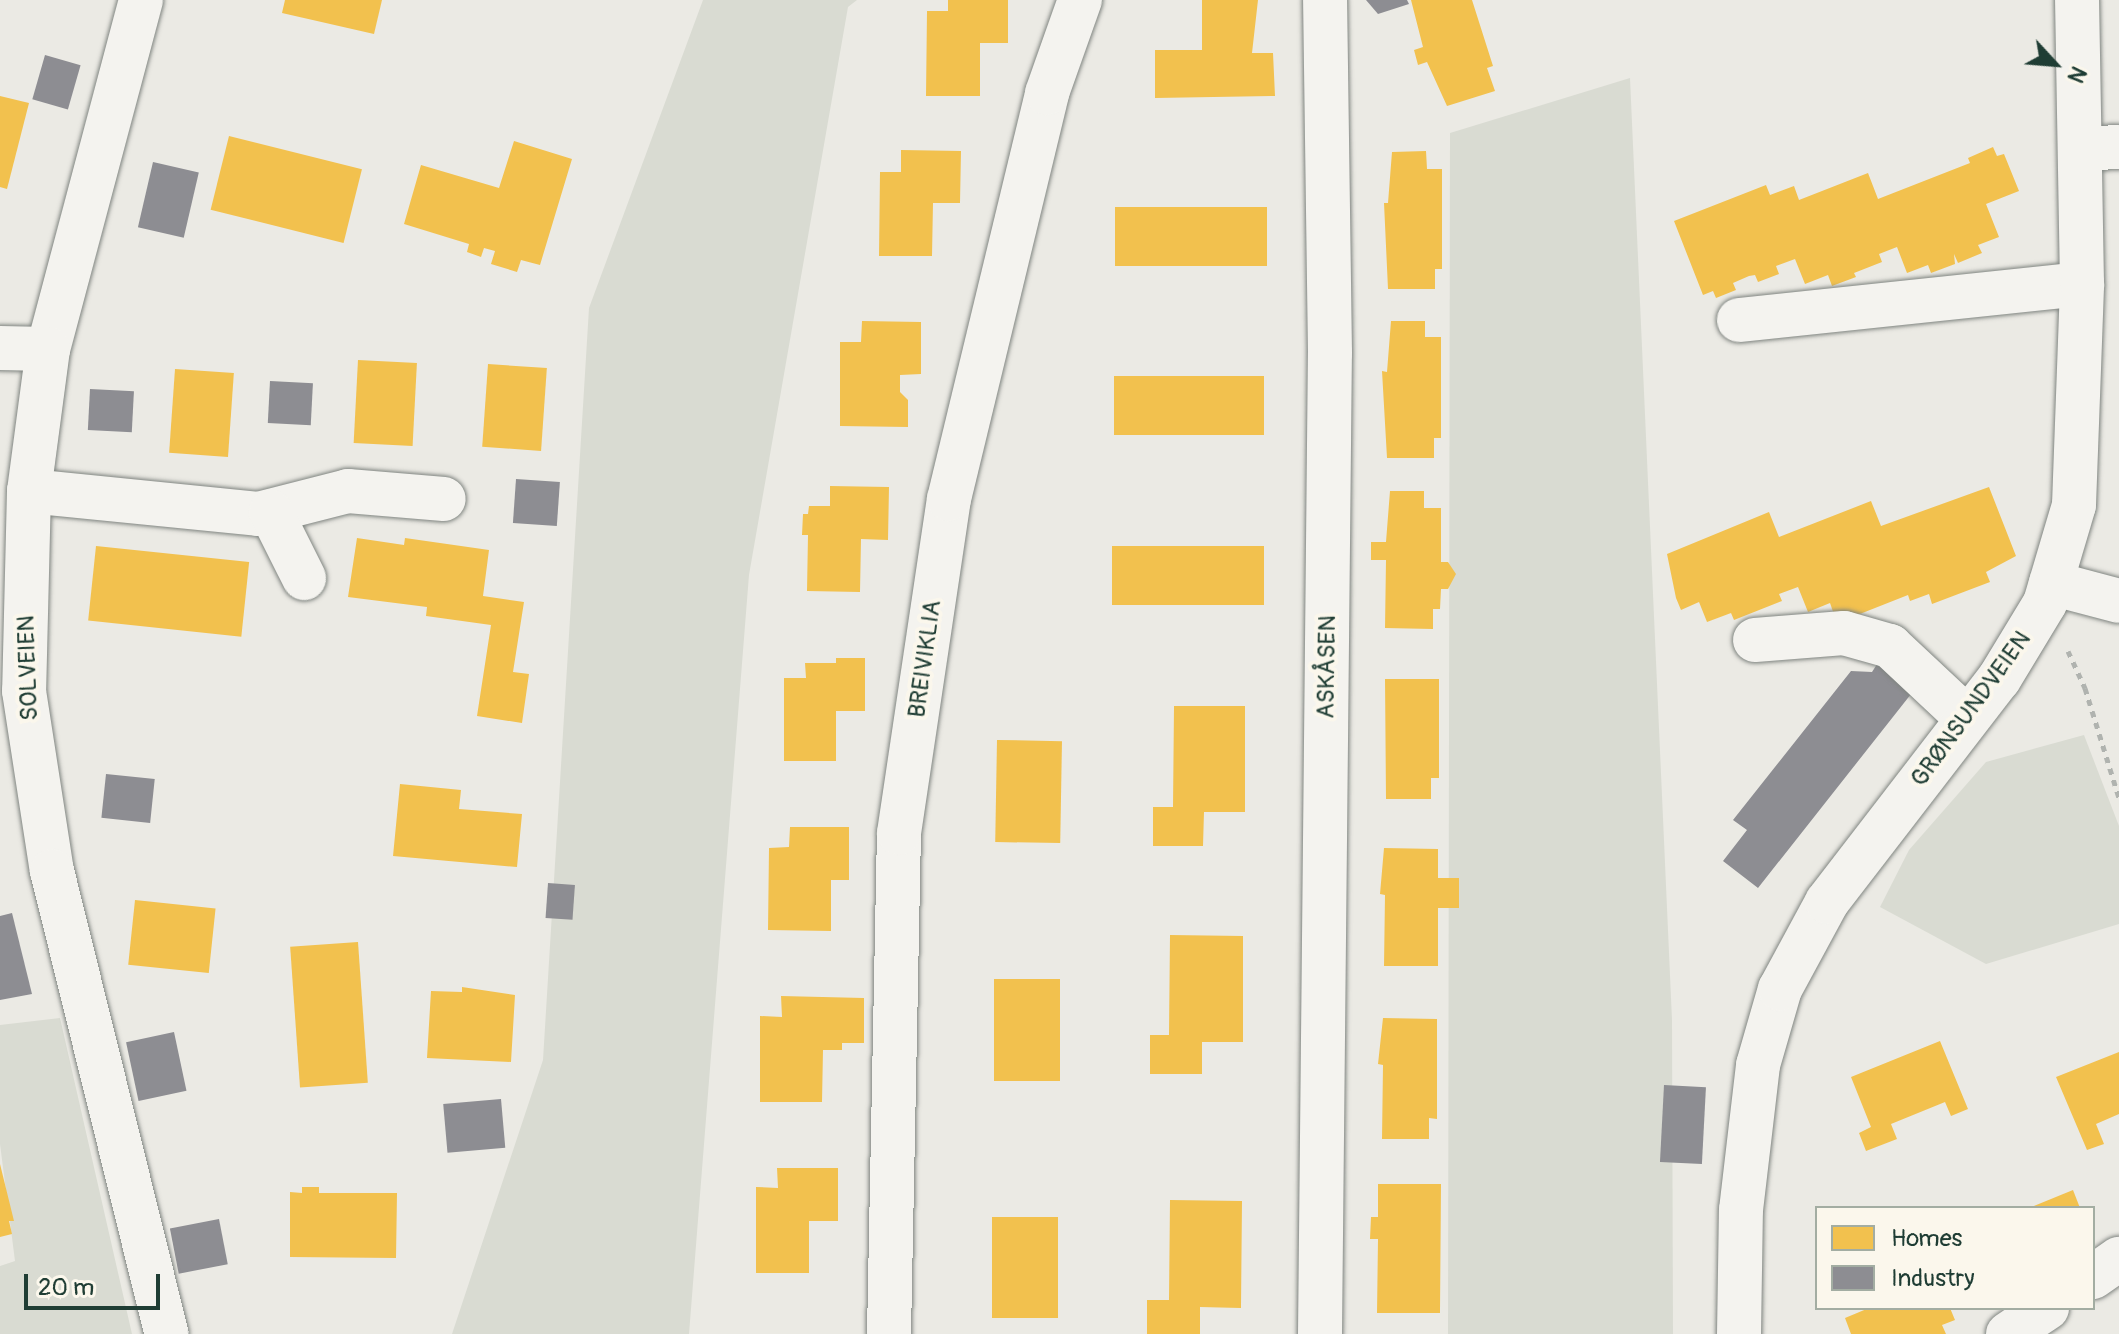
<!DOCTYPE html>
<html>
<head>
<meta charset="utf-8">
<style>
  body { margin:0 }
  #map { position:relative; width:2119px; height:1334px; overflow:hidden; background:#ebeae4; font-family:Pangolin,sans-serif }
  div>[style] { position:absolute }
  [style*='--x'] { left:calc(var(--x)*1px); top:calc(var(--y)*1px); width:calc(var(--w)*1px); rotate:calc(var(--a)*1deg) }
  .green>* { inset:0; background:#d9dbd2 }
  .homes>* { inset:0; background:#f2c14e; transform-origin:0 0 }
  .industry>* { inset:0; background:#8d8d92; transform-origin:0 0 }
  .path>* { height:5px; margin-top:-2.5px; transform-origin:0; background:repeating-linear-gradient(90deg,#b0b3af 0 6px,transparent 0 12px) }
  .roads { filter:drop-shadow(0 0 2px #808581) drop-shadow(0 0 2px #808581) }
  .minor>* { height:44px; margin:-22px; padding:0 22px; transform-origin:22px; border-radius:22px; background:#f4f3ef }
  span { translate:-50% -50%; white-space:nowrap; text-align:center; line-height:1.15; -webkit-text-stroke:8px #fbf7ec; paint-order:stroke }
  .street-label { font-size:24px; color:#1f3d34 }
  .legend { position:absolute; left:1815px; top:1206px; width:280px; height:104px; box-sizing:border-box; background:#fbf7ec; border:2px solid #a3ada2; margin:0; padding:10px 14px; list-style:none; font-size:24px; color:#1f3d34 }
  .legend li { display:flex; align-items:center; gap:16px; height:40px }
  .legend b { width:40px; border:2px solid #a3ada2 }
  .north { position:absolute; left:2015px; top:24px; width:80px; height:80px; -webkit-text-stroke:6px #fbf7ec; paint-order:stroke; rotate:116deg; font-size:22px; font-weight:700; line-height:32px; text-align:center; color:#1f3d34 }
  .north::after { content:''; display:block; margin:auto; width:28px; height:36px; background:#1f3d34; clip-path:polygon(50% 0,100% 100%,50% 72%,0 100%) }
  .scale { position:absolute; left:24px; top:1274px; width:136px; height:36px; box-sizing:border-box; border:4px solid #1f3d34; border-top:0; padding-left:10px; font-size:24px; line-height:28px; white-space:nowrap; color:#1f3d34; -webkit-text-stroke:6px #fbf7ec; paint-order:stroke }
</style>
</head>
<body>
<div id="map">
  <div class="green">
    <div style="clip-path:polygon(703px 0,857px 0,848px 7px,749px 575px,689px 1334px,452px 1334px,543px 1060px,589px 308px)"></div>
    <div style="clip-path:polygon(1630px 78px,1672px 1020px,1673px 1334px,1448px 1334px,1450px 133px)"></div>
    <div style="clip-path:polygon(2084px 735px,2119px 826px,2119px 924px,1986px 964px,1880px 907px,1909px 850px,1986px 762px)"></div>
    <div style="clip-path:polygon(60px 1018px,132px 1334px,0 1334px,0 1266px,15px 1261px,0 1144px,0 1025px)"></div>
  </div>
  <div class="homes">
    <div style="clip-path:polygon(285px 0,382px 0,374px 34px,282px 13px)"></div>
    <div style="clip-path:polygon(948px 0,1008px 0,1008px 43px,980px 43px,980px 96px,926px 96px,927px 11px,948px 11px)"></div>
    <div style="clip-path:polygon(1202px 0,1258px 0,1252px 53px,1273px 53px,1275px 96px,1155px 98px,1155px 50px,1202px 50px)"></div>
    <div style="clip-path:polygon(1411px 0,1472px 0,1493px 66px,1487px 68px,1495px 91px,1447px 106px,1427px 62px,1418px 65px,1414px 50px,1423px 47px)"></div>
    <div style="clip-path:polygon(0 96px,29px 103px,7px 189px,0 187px)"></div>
    <div style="left:229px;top:136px;width:137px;height:76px;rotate:14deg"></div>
    <div style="clip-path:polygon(514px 141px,572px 159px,540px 265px,521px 260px,517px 272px,491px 264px,495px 251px,484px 248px,481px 257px,467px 252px,469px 244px,404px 224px,421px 165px,499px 188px)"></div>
    <div style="clip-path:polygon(1993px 147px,1997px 156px,2004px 154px,2019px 191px,1986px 204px,1999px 237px,1978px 245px,1982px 253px,1958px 263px,1954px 254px,1955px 264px,1931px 273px,1928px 265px,1907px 273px,1897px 247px,1879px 254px,1882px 262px,1854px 273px,1856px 277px,1832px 286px,1828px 275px,1805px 284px,1795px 259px,1776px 266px,1779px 274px,1758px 282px,1755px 275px,1749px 276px,1733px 283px,1736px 290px,1716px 298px,1713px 291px,1703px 295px,1674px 221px,1766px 185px,1770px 195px,1794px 186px,1799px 200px,1868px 173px,1878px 199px,1970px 163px,1968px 158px)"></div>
    <div style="clip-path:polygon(901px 150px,961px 151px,960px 203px,933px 203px,932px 256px,879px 256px,880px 172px,901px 172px)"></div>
    <div style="clip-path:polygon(1426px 151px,1427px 169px,1442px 169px,1442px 269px,1435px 269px,1435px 289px,1388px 289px,1384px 203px,1388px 203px,1392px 152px)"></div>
    <div style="left:1115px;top:207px;width:152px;height:59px"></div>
    <div style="clip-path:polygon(862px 321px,921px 322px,921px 374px,900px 375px,900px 392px,908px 400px,908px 427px,840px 426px,840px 342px,861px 342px)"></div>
    <div style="clip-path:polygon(1391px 321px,1425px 321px,1425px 337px,1441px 337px,1441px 438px,1434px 438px,1434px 458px,1387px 458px,1382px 371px,1387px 372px)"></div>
    <div style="left:358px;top:360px;width:59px;height:83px;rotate:3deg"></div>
    <div style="left:488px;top:364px;width:59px;height:83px;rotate:4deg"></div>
    <div style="left:175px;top:369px;width:59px;height:84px;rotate:4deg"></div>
    <div style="left:1114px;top:376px;width:150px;height:59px"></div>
    <div style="clip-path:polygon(830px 486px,889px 487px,888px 540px,861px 539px,860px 592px,807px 591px,808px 535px,802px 535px,803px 514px,808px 514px,809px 506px,830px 506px)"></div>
    <div style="clip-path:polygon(1989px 487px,2016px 556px,1986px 572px,1990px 582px,1932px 604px,1929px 594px,1910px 601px,1908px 595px,1837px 623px,1830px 603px,1808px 612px,1798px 587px,1779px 594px,1782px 601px,1734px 620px,1731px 613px,1707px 622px,1699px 602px,1681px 610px,1676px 598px,1667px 554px,1769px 512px,1779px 537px,1871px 501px,1881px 526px)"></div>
    <div style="clip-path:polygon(1390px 491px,1424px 491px,1424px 508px,1441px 508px,1441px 562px,1448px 562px,1456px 574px,1448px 589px,1441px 589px,1440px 609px,1433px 609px,1433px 629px,1385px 628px,1386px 560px,1371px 560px,1371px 542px,1386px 542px)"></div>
    <div style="clip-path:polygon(357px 538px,404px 545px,405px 538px,489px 550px,483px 596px,524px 602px,513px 672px,529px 674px,522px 723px,477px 716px,491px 625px,426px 616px,427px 607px,348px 597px)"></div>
    <div style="left:96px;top:546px;width:154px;height:75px;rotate:6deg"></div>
    <div style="left:1112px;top:546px;width:152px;height:59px"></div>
    <div style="clip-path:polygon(836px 658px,865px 658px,865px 711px,836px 711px,836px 761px,784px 761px,784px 678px,806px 678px,805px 663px,836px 663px)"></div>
    <div style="clip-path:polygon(1385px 679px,1439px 679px,1439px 778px,1431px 778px,1431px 799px,1386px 799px)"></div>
    <div style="clip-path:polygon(1174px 706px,1245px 706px,1245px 812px,1204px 812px,1203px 846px,1153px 846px,1153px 807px,1173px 807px)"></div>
    <div style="left:997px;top:740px;width:65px;height:102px;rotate:1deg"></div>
    <div style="clip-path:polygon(400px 784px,461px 790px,459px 809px,522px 814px,517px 867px,393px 856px)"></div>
    <div style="clip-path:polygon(790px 827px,849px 827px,849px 880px,831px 880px,831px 931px,768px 930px,769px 848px,789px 847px)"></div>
    <div style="clip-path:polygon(1384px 848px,1438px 849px,1438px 878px,1459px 878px,1459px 908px,1438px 908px,1438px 966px,1384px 966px,1385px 895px,1380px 894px)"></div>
    <div style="left:135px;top:900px;width:81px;height:65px;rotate:6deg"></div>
    <div style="clip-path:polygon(1170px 935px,1243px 936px,1243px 1042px,1202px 1042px,1202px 1074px,1150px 1074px,1150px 1035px,1169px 1035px)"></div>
    <div style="left:358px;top:942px;width:141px;height:68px;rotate:86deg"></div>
    <div style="left:994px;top:979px;width:66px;height:102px"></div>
    <div style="clip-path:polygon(462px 987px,515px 995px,511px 1062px,427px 1058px,431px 991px,462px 992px)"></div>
    <div style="clip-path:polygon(781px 996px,864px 998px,864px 1043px,842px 1043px,842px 1050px,823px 1050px,822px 1102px,760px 1102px,760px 1016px,782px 1017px)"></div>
    <div style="clip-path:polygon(1383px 1018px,1437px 1019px,1437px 1119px,1429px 1118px,1429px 1139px,1382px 1139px,1383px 1065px,1378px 1064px)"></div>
    <div style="clip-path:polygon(1940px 1041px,1968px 1109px,1951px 1116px,1945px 1102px,1891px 1124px,1897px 1139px,1866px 1151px,1859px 1133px,1871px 1127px,1851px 1077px)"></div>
    <div style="clip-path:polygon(2119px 1052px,2119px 1114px,2096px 1124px,2104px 1144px,2087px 1150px,2056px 1077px)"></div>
    <div style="clip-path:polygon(0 1164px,14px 1221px,9px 1221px,12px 1234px,0 1237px)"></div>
    <div style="clip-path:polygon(777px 1168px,838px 1168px,838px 1221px,809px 1221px,809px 1273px,756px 1273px,756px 1187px,778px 1188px)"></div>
    <div style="clip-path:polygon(1378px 1184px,1441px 1184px,1440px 1313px,1377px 1313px,1378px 1239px,1370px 1239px,1371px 1217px,1378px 1217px)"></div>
    <div style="clip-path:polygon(302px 1187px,319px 1187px,319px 1193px,397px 1193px,396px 1258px,290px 1257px,290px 1192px,302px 1193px)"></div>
    <div style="clip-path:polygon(2073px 1190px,2080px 1208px,2029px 1208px)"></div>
    <div style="clip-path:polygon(1170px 1200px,1242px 1201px,1241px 1308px,1200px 1307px,1200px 1334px,1147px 1334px,1147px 1300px,1169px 1300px)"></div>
    <div style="left:992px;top:1217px;width:66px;height:101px"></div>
    <div style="clip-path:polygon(1869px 1308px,1950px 1308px,1955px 1320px,1942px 1325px,1946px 1334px,1851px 1334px,1845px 1318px)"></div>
  </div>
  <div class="industry">
    <div style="clip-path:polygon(1366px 0,1407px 0,1409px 4px,1378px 14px)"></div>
    <div style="left:45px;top:55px;width:37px;height:46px;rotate:16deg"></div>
    <div style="left:153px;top:162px;width:47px;height:67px;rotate:13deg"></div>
    <div style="left:270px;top:381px;width:43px;height:42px;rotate:3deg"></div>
    <div style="left:90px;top:389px;width:44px;height:41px;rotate:3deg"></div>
    <div style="left:516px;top:479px;width:44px;height:44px;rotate:4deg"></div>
    <div style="clip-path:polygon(1879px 661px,1915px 689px,1758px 888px,1723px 861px,1747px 830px,1733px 820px,1851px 671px,1872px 672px)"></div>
    <div style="left:106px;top:774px;width:49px;height:44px;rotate:6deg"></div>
    <div style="left:548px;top:883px;width:27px;height:35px;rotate:4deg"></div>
    <div style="clip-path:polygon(12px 913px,32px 994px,0 1000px,0 916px)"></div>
    <div style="left:174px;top:1032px;width:60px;height:49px;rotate:78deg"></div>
    <div style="left:1664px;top:1085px;width:42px;height:77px;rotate:3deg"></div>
    <div style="left:501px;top:1099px;width:49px;height:58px;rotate:85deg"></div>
    <div style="left:219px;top:1219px;width:46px;height:50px;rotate:79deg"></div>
  </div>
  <div class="path">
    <div style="--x:2068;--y:651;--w:41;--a:65.3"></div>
    <div style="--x:2085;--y:688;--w:115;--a:72.8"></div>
  </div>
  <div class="roads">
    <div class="minor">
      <div style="--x:141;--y:0;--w:361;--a:104.9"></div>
      <div style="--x:48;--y:349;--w:143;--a:97.6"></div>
      <div style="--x:29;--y:491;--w:200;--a:91.4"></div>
      <div style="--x:24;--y:691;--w:182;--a:81.2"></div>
      <div style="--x:52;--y:871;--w:477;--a:76.1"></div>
      <div style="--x:2080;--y:148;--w:39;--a:-1"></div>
      <div style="--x:1739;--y:320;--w:345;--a:-6"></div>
      <div style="--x:0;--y:348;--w:48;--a:1.2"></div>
      <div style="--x:29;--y:491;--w:230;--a:5.7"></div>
      <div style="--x:258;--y:514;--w:93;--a:-14.3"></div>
      <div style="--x:348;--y:491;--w:96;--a:4.8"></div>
      <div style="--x:271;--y:512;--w:74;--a:63.4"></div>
      <div style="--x:2051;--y:583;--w:70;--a:14.8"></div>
      <div style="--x:1755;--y:640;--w:89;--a:-4.5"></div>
      <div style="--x:1844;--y:633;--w:48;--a:15.8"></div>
      <div style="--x:1890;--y:646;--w:105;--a:43.1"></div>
      <div style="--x:2093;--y:1277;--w:32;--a:-35"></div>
      <div style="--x:889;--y:1334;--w:501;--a:-88.86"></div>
      <div style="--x:899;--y:833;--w:338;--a:-81.5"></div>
      <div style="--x:949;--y:499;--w:418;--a:-76.4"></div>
      <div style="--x:1047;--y:93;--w:99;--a:-70.5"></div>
      <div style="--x:1320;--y:1334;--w:981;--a:-89.42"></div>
      <div style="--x:1330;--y:353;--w:353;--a:-90.8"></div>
      <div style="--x:1739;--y:1334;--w:124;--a:-89.1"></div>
      <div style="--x:1741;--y:1210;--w:146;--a:-83.3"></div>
      <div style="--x:1758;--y:1065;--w:79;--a:-73.9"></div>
      <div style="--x:1780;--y:989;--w:99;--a:-61.6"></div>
      <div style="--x:1827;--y:902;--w:282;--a:-52.4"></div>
      <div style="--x:1999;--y:679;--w:89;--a:-58.8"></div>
      <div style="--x:2045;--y:603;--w:102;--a:-73.5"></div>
      <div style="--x:2074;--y:505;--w:221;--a:-87.9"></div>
      <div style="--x:2082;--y:284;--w:284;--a:-91"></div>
      <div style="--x:2008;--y:1334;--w:47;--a:-33.7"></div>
    </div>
  </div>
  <div class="street-label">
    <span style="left:925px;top:659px;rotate:-82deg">BREIVIKLIA</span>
    <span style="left:1327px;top:667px;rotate:-89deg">ASKÅSEN</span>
    <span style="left:28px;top:668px;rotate:-92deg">SOLVEIEN</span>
    <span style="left:1971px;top:709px;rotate:-54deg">GRØNSUNDVEIEN</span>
  </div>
  <ul class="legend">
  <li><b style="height:22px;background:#f2c14e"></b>Homes</li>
  <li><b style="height:22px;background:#8d8d92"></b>Industry</li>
  </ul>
  <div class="north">N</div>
  <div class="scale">20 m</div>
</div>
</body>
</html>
